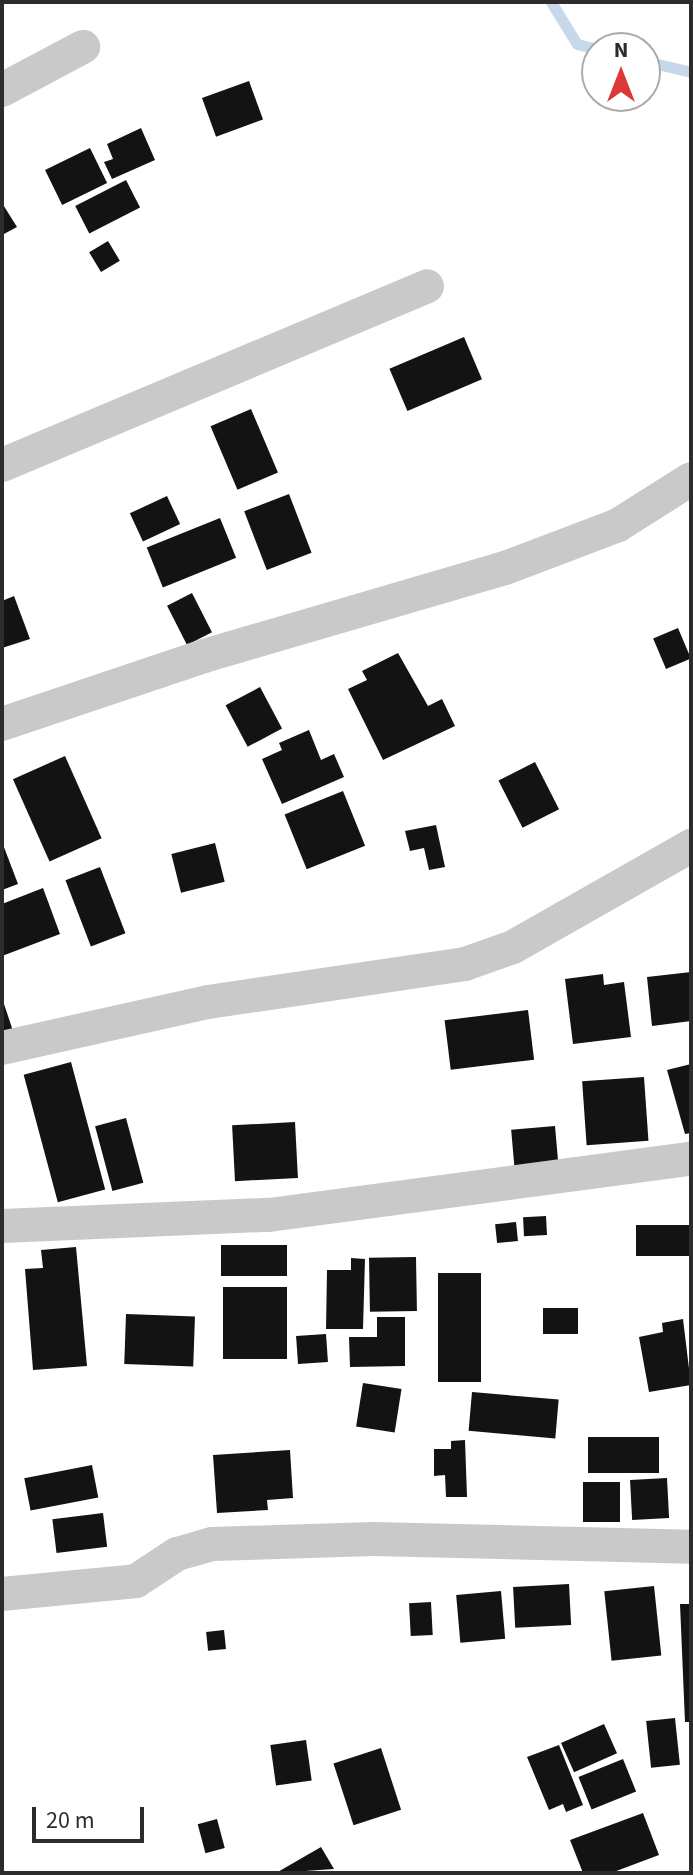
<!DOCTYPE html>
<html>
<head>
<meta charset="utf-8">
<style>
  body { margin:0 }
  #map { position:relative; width:693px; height:1875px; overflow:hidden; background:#fff; font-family:"Source Sans 3",sans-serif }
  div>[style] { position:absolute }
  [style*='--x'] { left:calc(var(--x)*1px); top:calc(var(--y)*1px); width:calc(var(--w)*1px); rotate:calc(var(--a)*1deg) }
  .stream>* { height:11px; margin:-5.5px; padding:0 5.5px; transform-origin:5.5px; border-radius:5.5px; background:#c6d8e9 }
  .building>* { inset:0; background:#131313; transform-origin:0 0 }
  .minor>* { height:34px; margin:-17px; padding:0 17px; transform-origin:17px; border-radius:17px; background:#c9c9c9 }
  span { translate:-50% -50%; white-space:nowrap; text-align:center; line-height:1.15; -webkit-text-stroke:8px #fff; paint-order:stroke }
  .frame { position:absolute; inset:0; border:4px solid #2c2c2c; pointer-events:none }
  .north { position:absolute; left:581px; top:32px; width:80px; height:80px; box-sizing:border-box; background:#fff; border:2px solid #ababab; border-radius:50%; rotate:0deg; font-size:22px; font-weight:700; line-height:32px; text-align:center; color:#2c2c2c }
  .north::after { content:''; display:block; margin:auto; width:28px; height:36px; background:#dc3835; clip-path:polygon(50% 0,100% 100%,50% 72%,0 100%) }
  .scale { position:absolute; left:32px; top:1807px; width:112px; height:36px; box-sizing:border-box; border:4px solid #2c2c2c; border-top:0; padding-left:10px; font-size:24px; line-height:28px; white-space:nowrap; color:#2c2c2c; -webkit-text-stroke:6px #fff; paint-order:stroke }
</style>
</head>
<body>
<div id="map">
  <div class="stream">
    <div style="--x:551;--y:2;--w:49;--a:58.2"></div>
    <div style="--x:577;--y:44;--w:21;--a:14"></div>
    <div style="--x:645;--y:61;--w:47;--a:13.4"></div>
  </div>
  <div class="building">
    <div style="left:249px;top:81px;width:41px;height:50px;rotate:70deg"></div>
    <div style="clip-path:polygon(141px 128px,155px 160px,112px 179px,104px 162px,113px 159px,107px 144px)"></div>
    <div style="left:90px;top:148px;width:39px;height:50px;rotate:64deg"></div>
    <div style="left:126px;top:180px;width:31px;height:57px;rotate:63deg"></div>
    <div style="clip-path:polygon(2px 203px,17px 227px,2px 235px)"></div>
    <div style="left:108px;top:241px;width:23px;height:22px;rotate:59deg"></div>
    <div style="left:464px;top:337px;width:46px;height:81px;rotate:67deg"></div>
    <div style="left:251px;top:409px;width:69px;height:44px;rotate:67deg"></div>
    <div style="left:289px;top:494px;width:63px;height:48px;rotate:69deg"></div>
    <div style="left:167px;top:496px;width:31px;height:41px;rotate:65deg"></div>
    <div style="left:220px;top:518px;width:43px;height:79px;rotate:68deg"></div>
    <div style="left:192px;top:593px;width:44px;height:28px;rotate:63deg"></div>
    <div style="clip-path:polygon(14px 596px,30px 639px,2px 648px,2px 601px)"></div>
    <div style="left:678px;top:628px;width:33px;height:27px;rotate:67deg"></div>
    <div style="clip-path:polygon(398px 653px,428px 706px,442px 699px,455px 726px,383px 760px,348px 689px,367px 680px,362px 671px)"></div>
    <div style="left:260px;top:687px;width:47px;height:39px;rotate:62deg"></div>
    <div style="clip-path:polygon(309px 730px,321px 760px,334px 754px,344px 777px,282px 804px,262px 759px,282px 750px,279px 743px)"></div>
    <div style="left:65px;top:756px;width:90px;height:57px;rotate:66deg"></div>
    <div style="left:535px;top:762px;width:53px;height:41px;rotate:63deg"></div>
    <div style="left:343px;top:791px;width:59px;height:63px;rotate:68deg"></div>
    <div style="clip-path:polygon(436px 825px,445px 867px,429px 870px,424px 848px,410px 851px,405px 831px)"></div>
    <div style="clip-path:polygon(2px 842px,18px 884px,2px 890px)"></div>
    <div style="left:215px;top:843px;width:40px;height:45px;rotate:76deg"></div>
    <div style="left:100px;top:867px;width:71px;height:37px;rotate:69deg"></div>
    <div style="clip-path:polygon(43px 888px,60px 934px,2px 956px,2px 904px)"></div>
    <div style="clip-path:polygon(691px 972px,691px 1021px,652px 1026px,647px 977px)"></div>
    <div style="clip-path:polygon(603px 974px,604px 985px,624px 982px,631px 1037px,573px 1044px,565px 979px)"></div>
    <div style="clip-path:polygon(2px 998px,14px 1034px,2px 1038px)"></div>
    <div style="left:528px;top:1010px;width:50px;height:84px;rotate:83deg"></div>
    <div style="left:71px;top:1062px;width:132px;height:49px;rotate:75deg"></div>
    <div style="clip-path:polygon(691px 1064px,691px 1133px,685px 1134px,667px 1070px)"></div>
    <div style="left:644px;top:1077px;width:64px;height:62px;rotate:86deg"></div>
    <div style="left:126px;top:1118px;width:67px;height:32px;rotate:75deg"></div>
    <div style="left:295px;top:1122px;width:56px;height:63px;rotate:87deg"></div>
    <div style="left:555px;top:1126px;width:47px;height:44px;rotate:85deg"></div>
    <div style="left:546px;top:1216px;width:19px;height:23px;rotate:87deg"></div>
    <div style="left:516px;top:1222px;width:19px;height:21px;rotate:84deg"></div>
    <div style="left:691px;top:1225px;width:31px;height:55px;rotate:90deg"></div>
    <div style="left:287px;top:1245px;width:31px;height:66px;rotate:90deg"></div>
    <div style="clip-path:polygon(76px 1247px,87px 1366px,33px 1370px,25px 1269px,43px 1268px,41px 1250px)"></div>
    <div style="left:416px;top:1257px;width:54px;height:47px;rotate:89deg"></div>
    <div style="clip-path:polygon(351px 1258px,365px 1259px,363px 1329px,326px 1329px,327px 1270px,351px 1270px)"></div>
    <div style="left:438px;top:1273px;width:43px;height:109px"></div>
    <div style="left:223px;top:1287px;width:64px;height:72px"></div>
    <div style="left:543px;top:1308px;width:35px;height:26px"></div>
    <div style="left:126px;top:1314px;width:69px;height:50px;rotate:2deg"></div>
    <div style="clip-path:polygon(377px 1317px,405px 1317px,405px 1366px,350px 1367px,349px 1337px,377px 1337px)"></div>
    <div style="clip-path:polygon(683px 1319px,691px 1385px,649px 1392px,639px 1337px,663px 1332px,662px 1323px)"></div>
    <div style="left:326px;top:1334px;width:28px;height:30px;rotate:86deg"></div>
    <div style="left:363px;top:1383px;width:39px;height:44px;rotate:9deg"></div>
    <div style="left:472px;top:1392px;width:87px;height:39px;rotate:5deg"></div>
    <div style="left:659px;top:1437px;width:36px;height:71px;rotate:90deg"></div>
    <div style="clip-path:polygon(465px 1440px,467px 1497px,446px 1497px,445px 1475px,434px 1476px,434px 1449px,451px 1449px,451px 1441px)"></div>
    <div style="clip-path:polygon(290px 1450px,293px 1498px,267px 1500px,268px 1510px,217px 1513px,213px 1455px)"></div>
    <div style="left:92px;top:1465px;width:33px;height:69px;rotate:79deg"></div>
    <div style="left:667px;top:1478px;width:40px;height:37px;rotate:87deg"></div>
    <div style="left:620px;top:1482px;width:40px;height:37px;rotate:90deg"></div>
    <div style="left:103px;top:1513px;width:34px;height:51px;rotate:83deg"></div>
    <div style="left:569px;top:1584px;width:41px;height:56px;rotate:87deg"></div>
    <div style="left:654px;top:1586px;width:70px;height:50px;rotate:84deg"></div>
    <div style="left:501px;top:1591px;width:48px;height:45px;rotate:85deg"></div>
    <div style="left:431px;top:1602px;width:33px;height:22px;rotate:87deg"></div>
    <div style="clip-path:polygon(680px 1604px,691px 1604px,691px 1722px,685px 1722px)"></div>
    <div style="left:224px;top:1630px;width:19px;height:18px;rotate:84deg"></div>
    <div style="left:675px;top:1718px;width:47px;height:29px;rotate:84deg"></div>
    <div style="left:604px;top:1724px;width:32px;height:47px;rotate:66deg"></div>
    <div style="left:306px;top:1740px;width:41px;height:36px;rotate:82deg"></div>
    <div style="clip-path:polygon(559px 1745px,583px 1805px,566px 1812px,563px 1804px,549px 1810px,527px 1757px)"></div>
    <div style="left:381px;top:1748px;width:65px;height:50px;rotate:72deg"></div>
    <div style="left:623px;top:1759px;width:35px;height:48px;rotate:68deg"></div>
    <div style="clip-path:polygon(643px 1813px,659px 1855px,611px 1873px,583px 1873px,570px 1840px)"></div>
    <div style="left:217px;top:1819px;width:30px;height:20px;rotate:75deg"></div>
    <div style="clip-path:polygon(321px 1847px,334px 1869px,276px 1873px)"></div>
  </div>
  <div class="minor">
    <div style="--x:2;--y:90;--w:92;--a:-28"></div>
    <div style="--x:2;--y:465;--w:461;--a:-22.8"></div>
    <div style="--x:2;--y:724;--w:213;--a:-18.6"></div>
    <div style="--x:204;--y:656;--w:314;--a:-16.3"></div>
    <div style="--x:505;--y:568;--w:121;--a:-20.8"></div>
    <div style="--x:618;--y:525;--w:86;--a:-32.2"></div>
    <div style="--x:2;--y:1048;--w:211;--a:-12.6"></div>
    <div style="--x:208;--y:1002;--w:260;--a:-8.4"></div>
    <div style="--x:465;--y:964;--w:51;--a:-19.5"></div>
    <div style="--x:513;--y:947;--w:205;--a:-29.6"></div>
    <div style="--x:2;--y:1226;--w:267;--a:-2.4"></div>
    <div style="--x:269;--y:1215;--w:426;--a:-7.6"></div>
    <div style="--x:2;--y:1594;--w:135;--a:-5.5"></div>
    <div style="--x:136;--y:1581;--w:49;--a:-33.4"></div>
    <div style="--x:177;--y:1554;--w:36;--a:-16"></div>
    <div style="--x:212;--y:1544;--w:161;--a:-1.8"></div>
    <div style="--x:373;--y:1539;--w:318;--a:1.4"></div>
  </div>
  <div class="frame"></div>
  <div class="north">N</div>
  <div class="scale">20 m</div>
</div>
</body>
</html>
